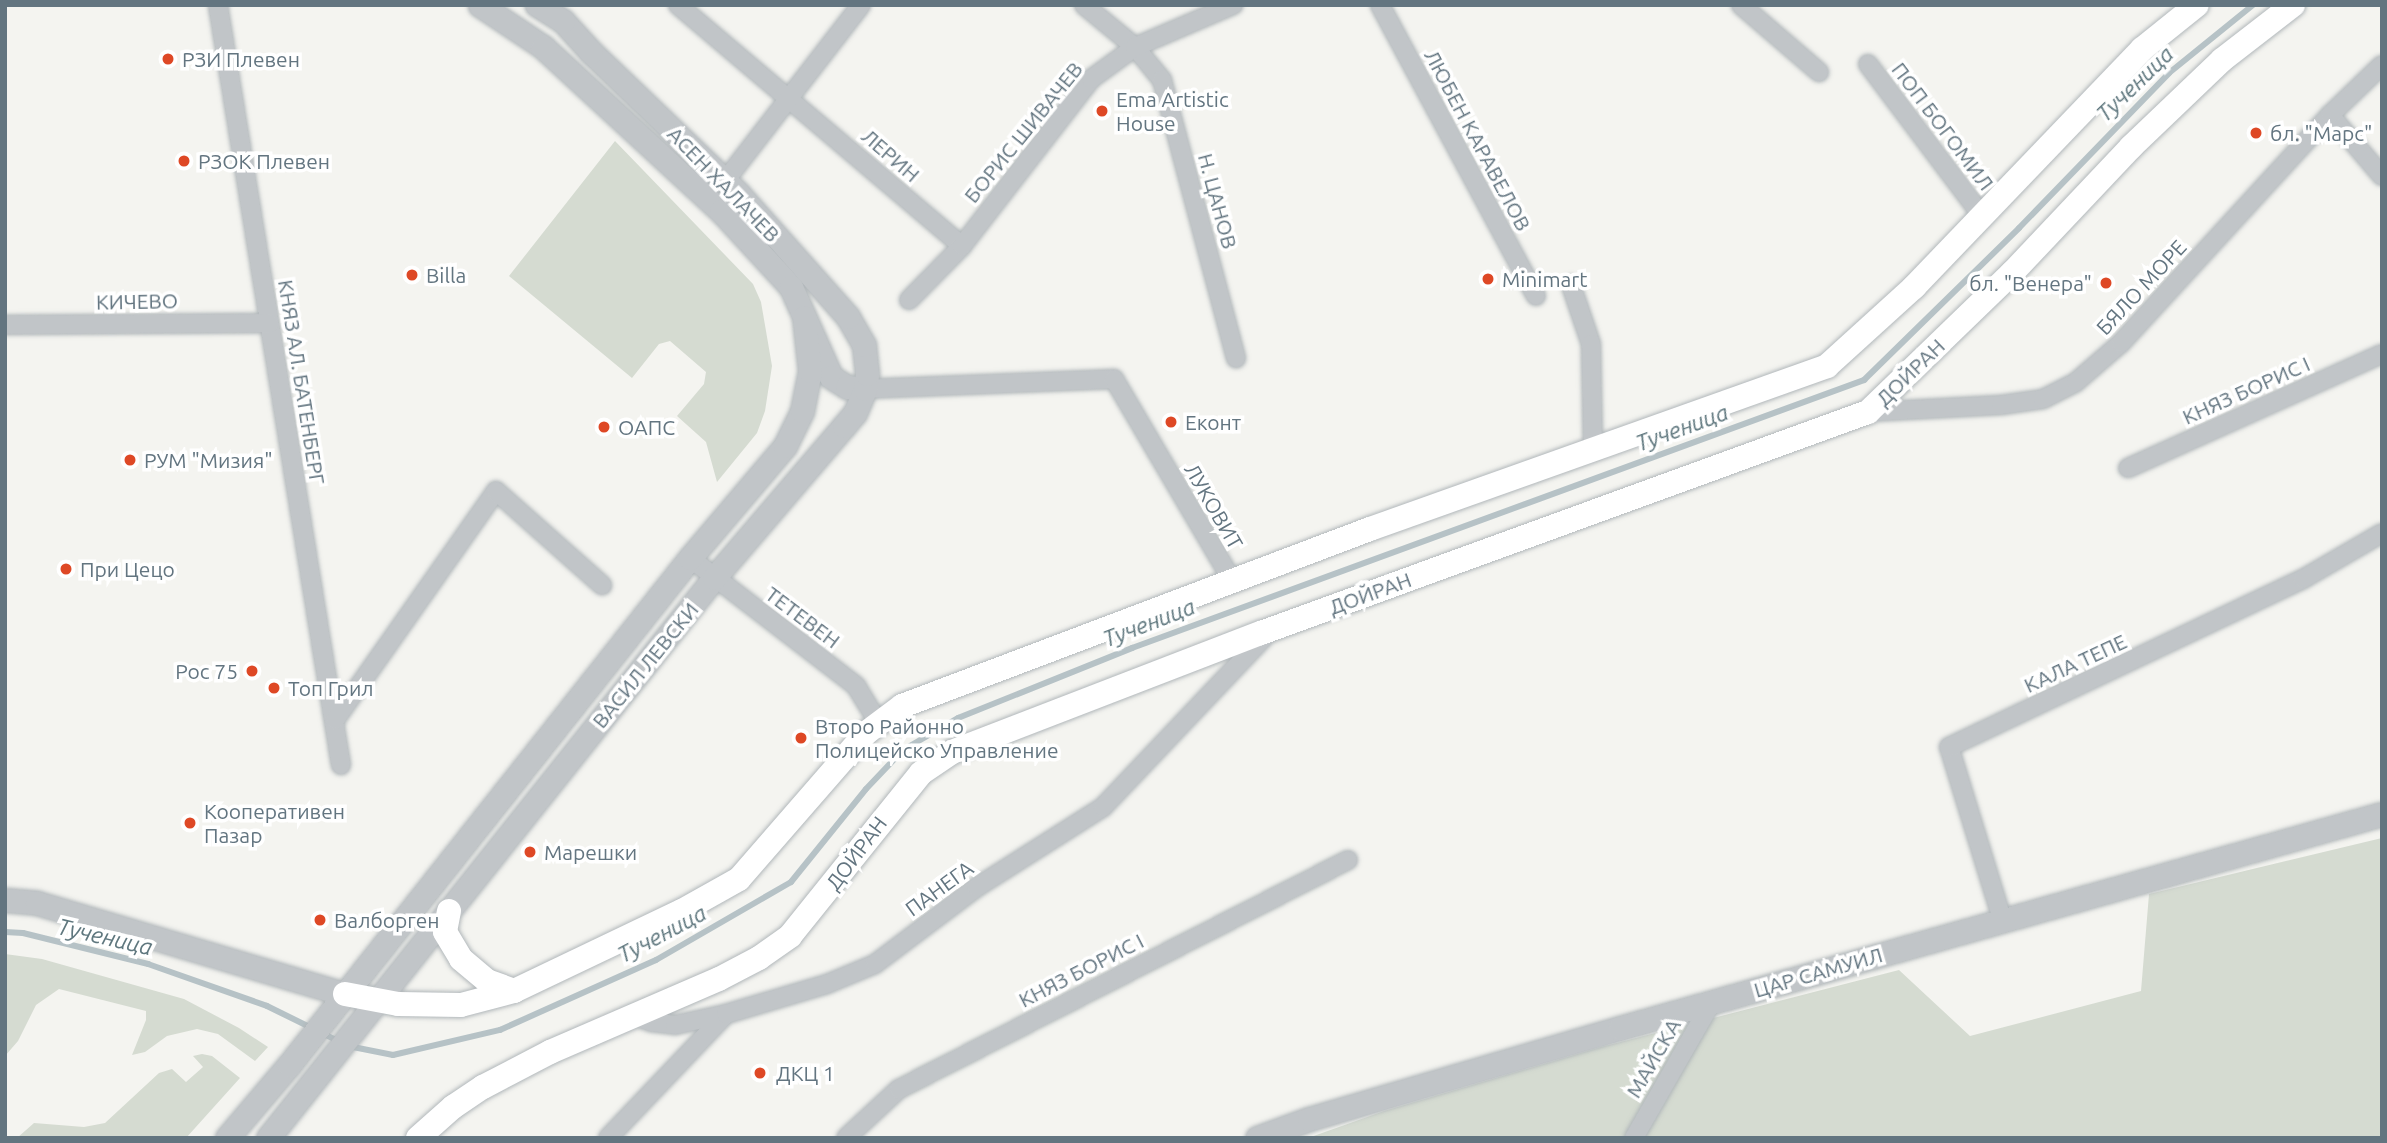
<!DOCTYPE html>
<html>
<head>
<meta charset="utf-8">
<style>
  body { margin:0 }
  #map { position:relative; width:2387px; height:1143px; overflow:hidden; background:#f4f4f0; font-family:Ubuntu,sans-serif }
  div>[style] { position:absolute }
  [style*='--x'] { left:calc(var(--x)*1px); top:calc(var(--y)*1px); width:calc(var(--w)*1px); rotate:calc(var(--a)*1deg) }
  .green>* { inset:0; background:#d5dbd1 }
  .stream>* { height:6px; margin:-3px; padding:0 3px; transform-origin:3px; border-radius:3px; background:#b6c2c6 }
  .roads { filter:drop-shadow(0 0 2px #b1b7ba) drop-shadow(0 0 2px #b1b7ba) }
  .minor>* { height:18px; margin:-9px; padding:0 9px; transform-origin:9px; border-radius:9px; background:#c1c5c8 }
  .tertiary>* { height:23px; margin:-11.5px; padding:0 11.5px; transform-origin:11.5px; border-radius:11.5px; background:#c1c5c8 }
  .secondary>* { height:24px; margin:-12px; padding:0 12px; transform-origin:12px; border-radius:12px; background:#fff }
  .dots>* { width:19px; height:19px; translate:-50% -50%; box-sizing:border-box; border:4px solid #fff; border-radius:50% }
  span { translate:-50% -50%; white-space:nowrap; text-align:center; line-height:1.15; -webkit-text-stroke:7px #fff; paint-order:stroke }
  .poi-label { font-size:21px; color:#637580 }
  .left { translate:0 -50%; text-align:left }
  .right { translate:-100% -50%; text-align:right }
  .street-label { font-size:21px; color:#637580 }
  .water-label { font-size:23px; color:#5f777e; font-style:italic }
  .frame { position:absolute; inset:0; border:7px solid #637580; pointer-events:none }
</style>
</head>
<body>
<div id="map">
  <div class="green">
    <div style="clip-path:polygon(615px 141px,753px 284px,761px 302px,772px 366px,765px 411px,757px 433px,717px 482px,706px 442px,677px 416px,704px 384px,706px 372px,670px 341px,659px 344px,632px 378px,509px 276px)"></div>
    <div style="clip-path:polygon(2382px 838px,2382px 1138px,1308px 1138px,1384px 1111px,1601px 1047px,1899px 970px,1970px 1036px,2141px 991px,2149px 894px)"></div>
    <div style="clip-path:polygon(5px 954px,42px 959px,184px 999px,239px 1028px,268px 1047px,255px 1061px,218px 1034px,197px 1029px,167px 1036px,145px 1052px,132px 1055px,146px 1020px,146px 1011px,59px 989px,36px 1005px,18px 1041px,5px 1056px)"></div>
    <div style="clip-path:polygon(202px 1054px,212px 1056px,240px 1078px,186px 1138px,17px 1138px,34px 1123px,84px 1127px,105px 1123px,159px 1073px,172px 1069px,186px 1082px,203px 1067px,193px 1056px)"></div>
  </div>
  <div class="stream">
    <div style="--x:5;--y:932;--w:18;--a:3"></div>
    <div style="--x:23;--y:933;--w:129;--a:13.9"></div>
    <div style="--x:148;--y:964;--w:126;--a:19.4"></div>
    <div style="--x:267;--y:1006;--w:79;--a:26.2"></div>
    <div style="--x:348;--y:1046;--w:46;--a:11.3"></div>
    <div style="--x:393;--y:1055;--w:110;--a:-13.2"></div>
    <div style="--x:500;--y:1030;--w:171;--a:-24.2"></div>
    <div style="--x:656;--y:960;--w:156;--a:-30"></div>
    <div style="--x:791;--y:882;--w:119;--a:-51.1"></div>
    <div style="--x:866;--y:789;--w:54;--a:-46.5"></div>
    <div style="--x:903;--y:750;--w:64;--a:-30.2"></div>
    <div style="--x:958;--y:718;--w:188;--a:-21.9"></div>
    <div style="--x:1132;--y:648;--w:780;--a:-20.11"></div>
    <div style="--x:1864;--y:380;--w:217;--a:-44.4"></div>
    <div style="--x:2019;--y:228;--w:216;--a:-45.9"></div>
    <div style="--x:2169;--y:73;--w:108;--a:-39"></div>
  </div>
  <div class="roads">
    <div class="minor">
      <div style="--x:218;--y:5;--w:770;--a:80.81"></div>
      <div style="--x:678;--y:5;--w:372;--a:40.3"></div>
      <div style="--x:1084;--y:5;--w:66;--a:39.5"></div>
      <div style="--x:1135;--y:47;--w:43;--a:50.7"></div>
      <div style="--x:1162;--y:80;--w:288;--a:75.1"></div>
      <div style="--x:1380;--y:5;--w:330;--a:61.8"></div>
      <div style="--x:1741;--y:5;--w:103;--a:40.7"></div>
      <div style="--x:1868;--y:64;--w:190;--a:53.1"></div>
      <div style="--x:2330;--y:115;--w:80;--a:49.6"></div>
      <div style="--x:725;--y:181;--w:222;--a:-52.3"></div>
      <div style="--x:1571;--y:285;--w:62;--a:71.3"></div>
      <div style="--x:1591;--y:344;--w:104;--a:88.9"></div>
      <div style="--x:909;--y:300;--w:76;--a:-45.5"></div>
      <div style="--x:962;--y:246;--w:211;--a:-52.3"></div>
      <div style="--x:1091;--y:79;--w:54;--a:-36"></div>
      <div style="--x:1135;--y:47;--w:107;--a:-23.2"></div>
      <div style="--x:5;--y:325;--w:264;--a:-0.4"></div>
      <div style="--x:865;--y:389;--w:249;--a:-2.3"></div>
      <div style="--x:1114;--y:379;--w:235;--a:59.6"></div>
      <div style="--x:1868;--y:412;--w:133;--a:-3"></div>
      <div style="--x:2001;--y:405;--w:42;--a:-8.1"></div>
      <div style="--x:2043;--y:399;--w:37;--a:-27"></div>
      <div style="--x:2076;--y:382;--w:60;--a:-40.9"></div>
      <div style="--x:2121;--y:343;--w:309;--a:-47.5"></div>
      <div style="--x:2330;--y:115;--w:72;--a:-43.9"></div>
      <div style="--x:2128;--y:468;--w:278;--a:-24.2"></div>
      <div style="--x:690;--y:558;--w:210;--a:37.6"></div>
      <div style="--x:856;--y:686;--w:42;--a:58.6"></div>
      <div style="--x:335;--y:720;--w:280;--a:-54.9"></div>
      <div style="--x:496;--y:491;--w:142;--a:41.6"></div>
      <div style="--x:2003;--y:922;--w:183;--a:-107.1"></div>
      <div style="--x:1949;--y:747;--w:392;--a:-25.4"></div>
      <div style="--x:2303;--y:579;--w:91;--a:-30.2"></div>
      <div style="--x:631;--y:1015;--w:21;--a:19"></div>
      <div style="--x:651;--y:1022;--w:24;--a:7"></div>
      <div style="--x:675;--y:1025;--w:52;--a:-12.2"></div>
      <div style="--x:608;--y:1138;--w:171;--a:-46.4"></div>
      <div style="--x:726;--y:1014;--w:105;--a:-16.5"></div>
      <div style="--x:827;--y:984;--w:52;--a:-22.6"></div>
      <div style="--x:875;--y:964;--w:128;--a:-37"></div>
      <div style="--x:977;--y:887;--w:149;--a:-32.4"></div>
      <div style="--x:1103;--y:807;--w:238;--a:-46.5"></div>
      <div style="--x:846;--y:1138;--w:72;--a:-42.8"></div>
      <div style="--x:899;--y:1089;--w:504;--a:-27.02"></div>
      <div style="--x:1634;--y:1138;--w:157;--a:-60.2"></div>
    </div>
    <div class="tertiary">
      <div style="--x:480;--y:5;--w:76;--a:33.7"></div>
      <div style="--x:543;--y:47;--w:242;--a:42.7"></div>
      <div style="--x:721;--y:211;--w:103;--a:47.4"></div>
      <div style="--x:791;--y:287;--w:98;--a:66"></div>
      <div style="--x:831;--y:377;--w:19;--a:32"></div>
      <div style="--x:847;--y:387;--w:18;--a:6"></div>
      <div style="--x:5;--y:900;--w:32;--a:5"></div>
      <div style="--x:37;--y:903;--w:321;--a:16.5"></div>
      <div style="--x:227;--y:1138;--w:96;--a:-49.7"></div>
      <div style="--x:289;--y:1065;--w:646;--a:-51.66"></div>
      <div style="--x:690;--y:558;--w:147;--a:-49.7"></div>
      <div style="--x:785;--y:446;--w:39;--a:-64"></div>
      <div style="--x:802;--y:411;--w:41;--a:-78.7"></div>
      <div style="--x:810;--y:371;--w:54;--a:-96.3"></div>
      <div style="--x:268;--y:1138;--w:716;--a:-51.47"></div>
      <div style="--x:714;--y:578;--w:200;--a:-49.5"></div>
      <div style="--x:844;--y:426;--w:17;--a:-50"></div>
      <div style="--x:855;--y:413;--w:26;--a:-67"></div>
      <div style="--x:865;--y:389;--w:15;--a:-82"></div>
      <div style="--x:867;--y:374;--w:29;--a:-96"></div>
      <div style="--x:864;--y:345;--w:32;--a:-120"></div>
      <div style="--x:848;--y:317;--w:166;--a:-131.6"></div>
      <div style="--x:738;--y:193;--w:204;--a:-136.2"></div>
      <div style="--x:591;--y:52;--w:42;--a:-132.1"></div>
      <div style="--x:563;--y:21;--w:31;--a:-148"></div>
      <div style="--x:1257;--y:1138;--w:55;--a:-20.1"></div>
      <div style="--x:1309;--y:1119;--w:324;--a:-16.3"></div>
      <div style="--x:1620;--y:1028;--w:791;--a:-15.69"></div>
    </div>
    <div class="secondary">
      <div style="--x:449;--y:911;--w:21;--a:101"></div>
      <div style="--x:445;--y:932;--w:31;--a:59"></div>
      <div style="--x:461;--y:959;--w:34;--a:40"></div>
      <div style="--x:487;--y:981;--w:29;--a:20"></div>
      <div style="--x:345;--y:994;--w:54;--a:10.7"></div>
      <div style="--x:398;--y:1004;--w:63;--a:0.9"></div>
      <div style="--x:461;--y:1005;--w:55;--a:-14.8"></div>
      <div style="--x:514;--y:991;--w:186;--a:-25.5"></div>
      <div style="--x:682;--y:911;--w:65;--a:-29.3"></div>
      <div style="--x:739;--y:879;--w:194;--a:-49"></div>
      <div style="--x:866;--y:733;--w:45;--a:-36.9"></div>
      <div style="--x:902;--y:706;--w:500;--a:-20.72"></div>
      <div style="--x:1370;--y:529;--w:485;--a:-19.6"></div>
      <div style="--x:1827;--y:366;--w:118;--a:-42.2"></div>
      <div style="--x:1914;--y:287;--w:330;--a:-46.2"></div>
      <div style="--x:2142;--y:49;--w:70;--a:-38.7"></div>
      <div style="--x:418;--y:1138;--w:47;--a:-41.5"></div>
      <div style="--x:453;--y:1107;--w:36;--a:-34"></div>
      <div style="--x:483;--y:1087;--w:76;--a:-27.6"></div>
      <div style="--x:550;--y:1052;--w:184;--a:-23.4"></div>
      <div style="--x:719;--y:979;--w:45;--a:-27.7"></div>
      <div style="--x:759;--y:958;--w:38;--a:-35"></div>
      <div style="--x:790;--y:936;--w:209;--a:-51.2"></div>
      <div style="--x:921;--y:773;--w:37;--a:-34"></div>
      <div style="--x:952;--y:752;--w:331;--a:-21.1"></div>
      <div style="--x:1261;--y:633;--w:646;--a:-20.01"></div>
      <div style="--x:1868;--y:412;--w:200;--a:-44"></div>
      <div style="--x:2012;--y:273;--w:173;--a:-46.6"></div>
      <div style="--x:2131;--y:147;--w:126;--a:-43.7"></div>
      <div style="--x:2222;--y:60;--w:90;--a:-37.8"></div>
    </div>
  </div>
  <div class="dots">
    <div style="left:168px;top:59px;background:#de4825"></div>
    <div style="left:1102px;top:111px;background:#de4825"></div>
    <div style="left:2256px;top:133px;background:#de4825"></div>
    <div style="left:184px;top:161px;background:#de4825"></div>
    <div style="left:412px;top:275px;background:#de4825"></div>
    <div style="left:1488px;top:279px;background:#de4825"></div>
    <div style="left:2106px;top:283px;background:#de4825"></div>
    <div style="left:1171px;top:422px;background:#de4825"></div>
    <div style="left:604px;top:427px;background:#de4825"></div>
    <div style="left:130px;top:460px;background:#de4825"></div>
    <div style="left:66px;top:569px;background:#de4825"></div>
    <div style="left:252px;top:671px;background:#de4825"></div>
    <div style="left:274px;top:688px;background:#de4825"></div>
    <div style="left:801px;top:738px;background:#de4825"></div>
    <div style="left:190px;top:823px;background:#de4825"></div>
    <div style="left:530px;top:852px;background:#de4825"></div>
    <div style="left:320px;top:920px;background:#de4825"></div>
    <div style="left:760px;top:1073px;background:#de4825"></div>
  </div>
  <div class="poi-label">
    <span class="left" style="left:182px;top:59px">РЗИ Плевен</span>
    <span class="left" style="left:1116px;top:111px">Ema Artistic<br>House</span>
    <span class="left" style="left:2270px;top:133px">бл. "Марс"</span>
    <span class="left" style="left:198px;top:161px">РЗОК Плевен</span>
    <span class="left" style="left:426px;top:275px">Billa</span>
    <span class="left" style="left:1502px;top:279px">Minimart</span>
    <span class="right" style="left:2092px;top:283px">бл. "Венера"</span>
    <span class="left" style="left:1185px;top:422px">Еконт</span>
    <span class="left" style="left:618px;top:427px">ОАПС</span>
    <span class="left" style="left:144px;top:460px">РУМ "Мизия"</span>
    <span class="left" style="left:80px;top:569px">При Цецо</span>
    <span class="right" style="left:238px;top:671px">Рос 75</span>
    <span class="left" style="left:288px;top:688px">Топ Грил</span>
    <span class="left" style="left:815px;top:738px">Второ Районно<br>Полицейско Управление</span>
    <span class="left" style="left:204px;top:823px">Кооперативен<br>Пазар</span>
    <span class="left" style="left:544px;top:852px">Марешки</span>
    <span class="left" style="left:334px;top:920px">Валборген</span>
    <span class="left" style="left:776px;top:1073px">ДКЦ 1</span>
  </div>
  <div class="street-label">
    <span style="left:1943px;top:126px;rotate:53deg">ПОП БОГОМИЛ</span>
    <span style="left:1023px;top:132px;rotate:-51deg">БОРИС ШИВАЧЕВ</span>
    <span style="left:1478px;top:140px;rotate:62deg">ЛЮБЕН КАРАВЕЛОВ</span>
    <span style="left:891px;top:155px;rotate:41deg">ЛЕРИН</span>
    <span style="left:724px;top:184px;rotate:46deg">АСЕН ХАЛАЧЕВ</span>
    <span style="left:1218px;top:201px;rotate:75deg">Н. ЦАНОВ</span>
    <span style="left:2141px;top:287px;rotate:-47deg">БЯЛО МОРЕ</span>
    <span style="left:137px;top:301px;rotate:-1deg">КИЧЕВО</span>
    <span style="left:1910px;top:372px;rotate:-44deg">ДОЙРАН</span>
    <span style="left:302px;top:382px;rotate:81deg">КНЯЗ АЛ. БАТЕНБЕРГ</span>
    <span style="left:2246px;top:390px;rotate:-24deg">КНЯЗ БОРИС I</span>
    <span style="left:1214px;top:506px;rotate:60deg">ЛУКОВИТ</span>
    <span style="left:1370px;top:593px;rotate:-20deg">ДОЙРАН</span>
    <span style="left:803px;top:617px;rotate:37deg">ТЕТЕВЕН</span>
    <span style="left:2075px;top:663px;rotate:-25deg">КАЛА ТЕПЕ</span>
    <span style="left:645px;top:665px;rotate:-51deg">ВАСИЛ ЛЕВСКИ</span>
    <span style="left:856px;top:853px;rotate:-53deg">ДОЙРАН</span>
    <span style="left:939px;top:888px;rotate:-36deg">ПАНЕГА</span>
    <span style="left:1081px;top:970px;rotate:-27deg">КНЯЗ БОРИС I</span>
    <span style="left:1818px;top:972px;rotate:-16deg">ЦАР САМУИЛ</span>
    <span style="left:1653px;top:1058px;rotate:-60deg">МАЙСКА</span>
  </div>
  <div class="water-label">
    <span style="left:2135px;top:84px;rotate:-44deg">Тученица</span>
    <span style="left:1682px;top:428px;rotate:-20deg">Тученица</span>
    <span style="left:1149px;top:623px;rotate:-21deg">Тученица</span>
    <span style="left:662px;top:934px;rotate:-28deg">Тученица</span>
    <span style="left:105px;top:937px;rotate:13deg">Тученица</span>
  </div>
  <div class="frame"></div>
</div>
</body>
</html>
